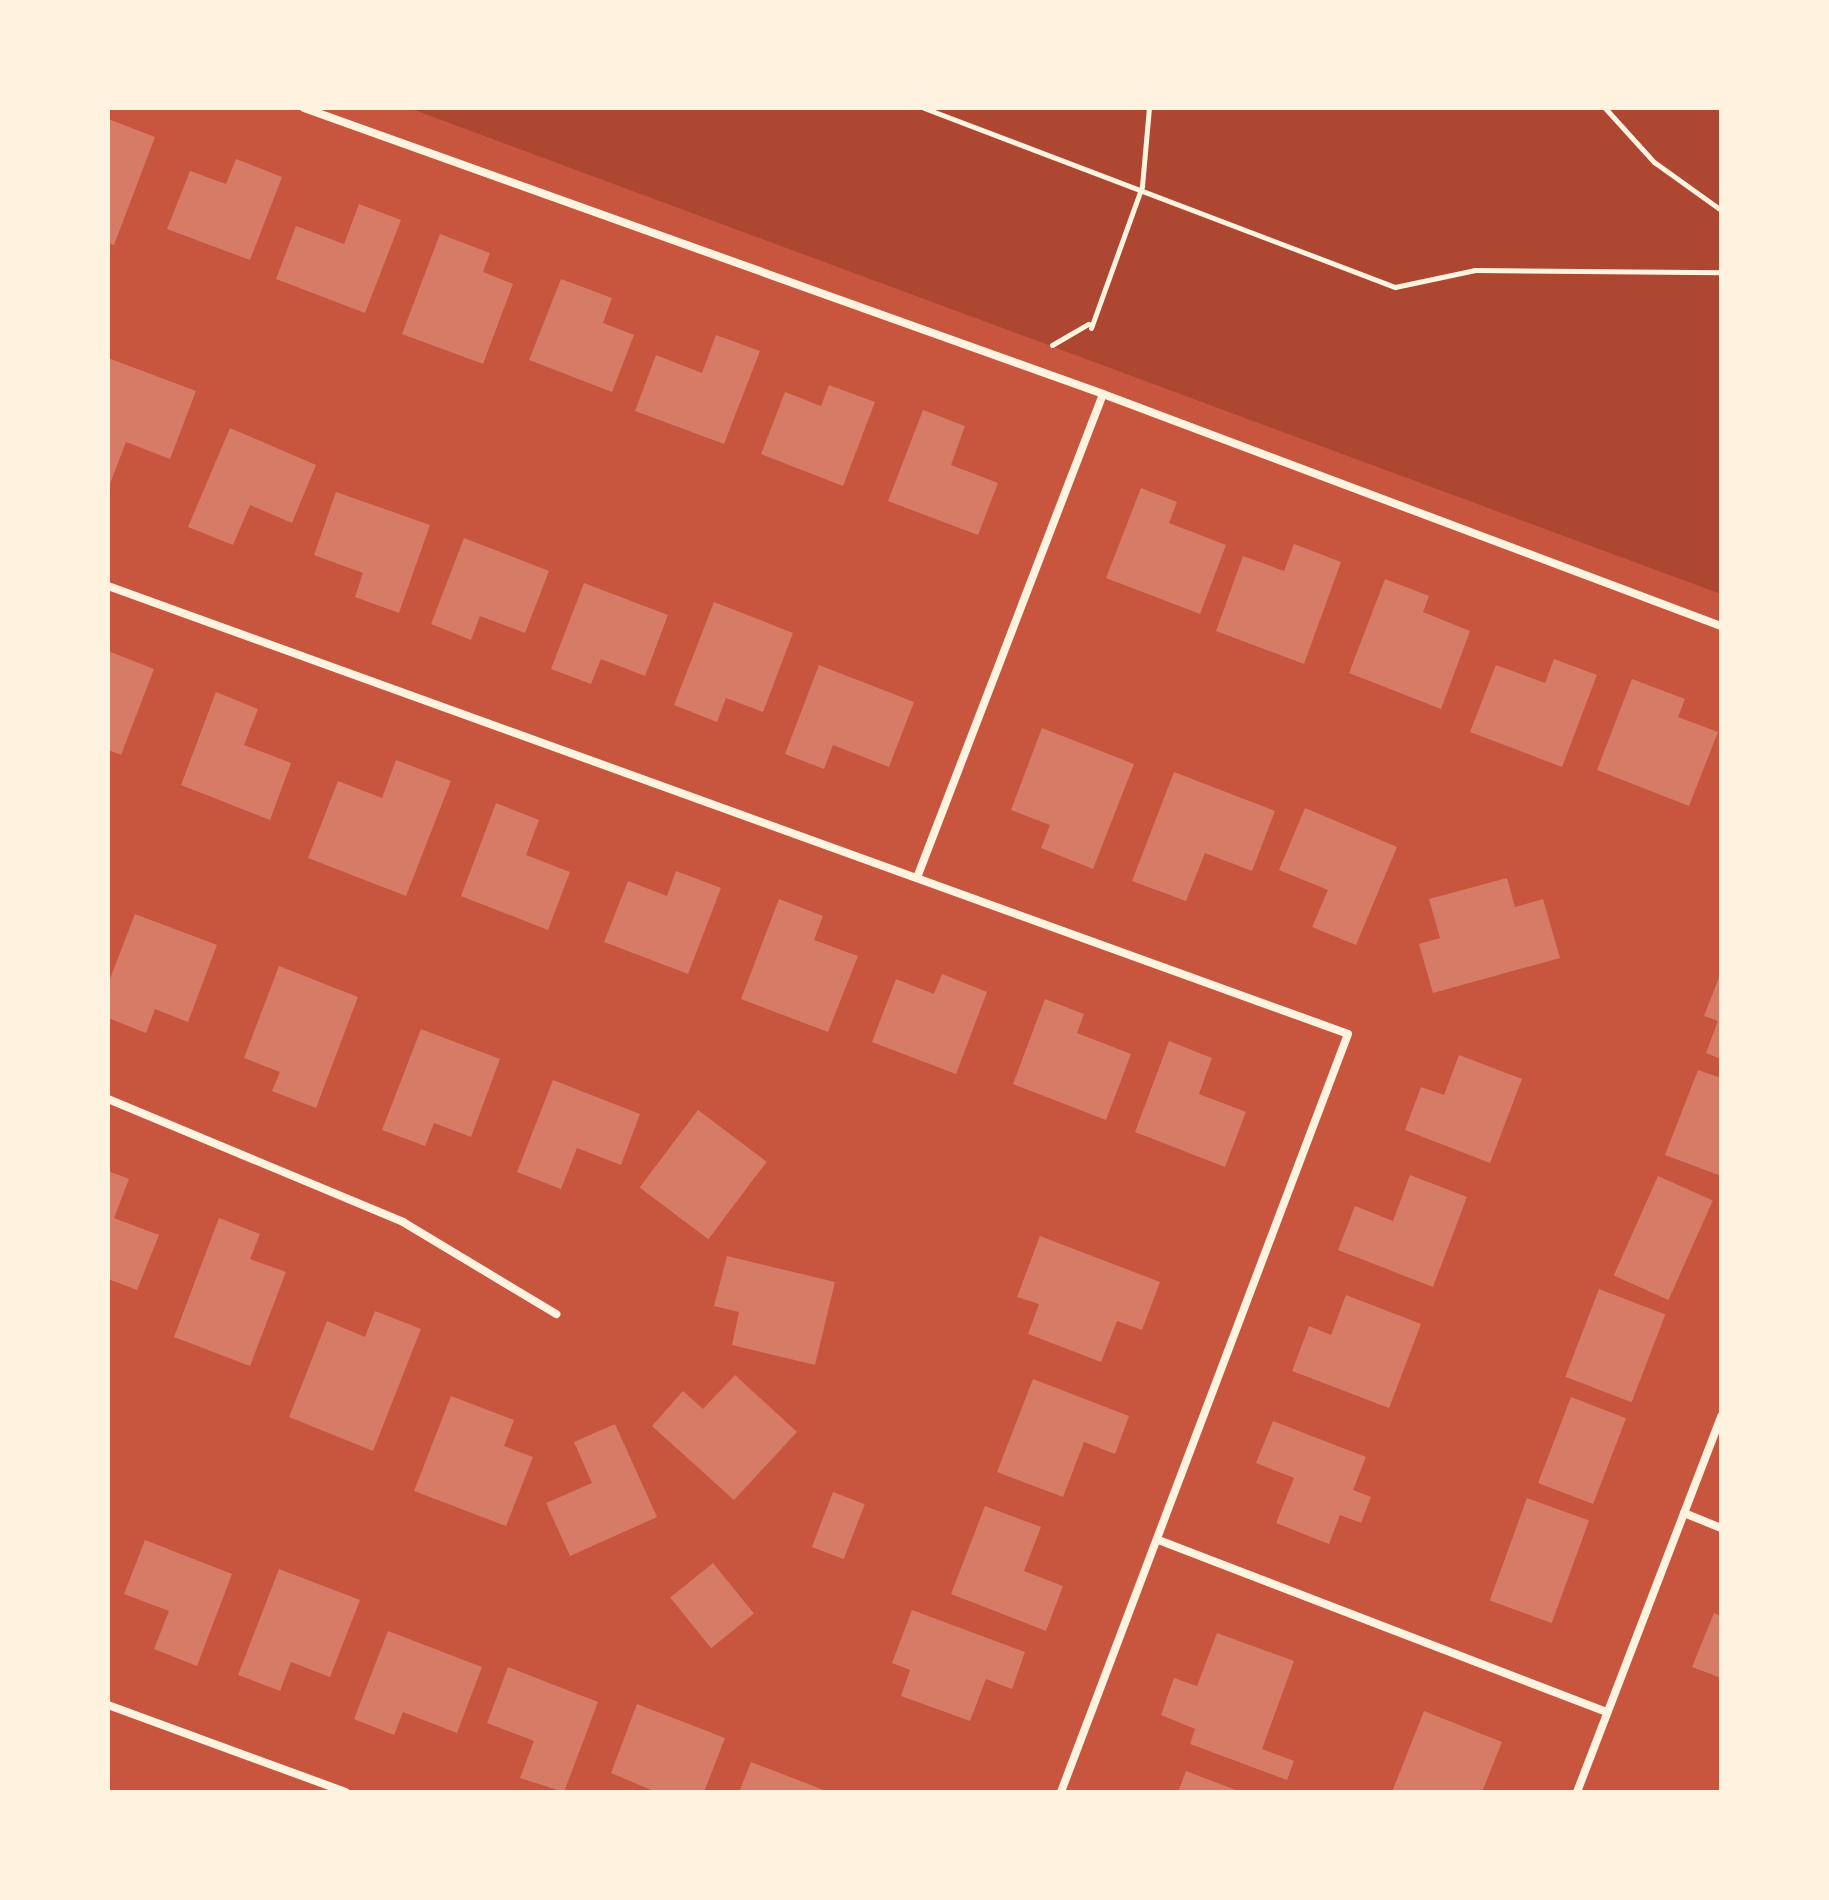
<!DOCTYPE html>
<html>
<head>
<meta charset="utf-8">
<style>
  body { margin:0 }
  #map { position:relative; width:1829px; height:1900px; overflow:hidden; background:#c8553d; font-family:Quicksand,sans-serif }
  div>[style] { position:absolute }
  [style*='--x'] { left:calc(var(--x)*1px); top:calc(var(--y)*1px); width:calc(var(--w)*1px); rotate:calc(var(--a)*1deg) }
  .green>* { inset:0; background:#ae4732 }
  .building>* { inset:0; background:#d67c66; transform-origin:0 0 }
  .path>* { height:5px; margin:-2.5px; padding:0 2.5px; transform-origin:2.5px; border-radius:2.5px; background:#fff3e0 }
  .minor>* { height:8px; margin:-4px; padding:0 4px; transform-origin:4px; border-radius:4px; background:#fff3e0 }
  span { translate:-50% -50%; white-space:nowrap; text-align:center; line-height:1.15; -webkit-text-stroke:6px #fff3e0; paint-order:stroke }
  .frame { position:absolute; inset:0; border:110px solid #fff3e0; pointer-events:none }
</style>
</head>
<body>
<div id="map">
  <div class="green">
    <div style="clip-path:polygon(409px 108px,1721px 108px,1721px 594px,1253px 421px)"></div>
  </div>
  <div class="building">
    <div style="clip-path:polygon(108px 119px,155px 137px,114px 245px,108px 243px)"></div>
    <div style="clip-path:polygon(236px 159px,282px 177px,250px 260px,167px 229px,190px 171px,226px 184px)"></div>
    <div style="clip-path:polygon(359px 204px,401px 220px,365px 313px,276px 279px,296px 226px,344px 244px)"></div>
    <div style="clip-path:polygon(440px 234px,490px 253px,483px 272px,513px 284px,483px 364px,402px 334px)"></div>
    <div style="clip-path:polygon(561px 279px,612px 298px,603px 323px,634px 335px,612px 392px,529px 360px)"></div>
    <div style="clip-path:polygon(716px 335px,760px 351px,724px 444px,635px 411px,656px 355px,702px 373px)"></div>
    <div style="clip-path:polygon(108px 358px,196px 391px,170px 459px,126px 442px,108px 489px)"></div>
    <div style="clip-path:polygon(829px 385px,875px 402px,843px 486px,761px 454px,785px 392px,821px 406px)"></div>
    <div style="clip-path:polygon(923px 410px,965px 426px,951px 465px,998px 483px,978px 535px,888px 501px)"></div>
    <div style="clip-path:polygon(230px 428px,316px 465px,292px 523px,250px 505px,233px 545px,188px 527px)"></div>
    <div style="clip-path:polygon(1141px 488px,1177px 502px,1169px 523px,1226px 545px,1200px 614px,1106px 578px)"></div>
    <div style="clip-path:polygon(336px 492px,430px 525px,399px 613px,355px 597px,363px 573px,314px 555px)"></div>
    <div style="clip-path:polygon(464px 538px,549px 571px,525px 633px,480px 616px,471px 640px,431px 624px)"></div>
    <div style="clip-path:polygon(1294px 544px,1341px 562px,1304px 664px,1216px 631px,1243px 556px,1284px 571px)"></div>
    <div style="clip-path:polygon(1385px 579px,1429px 596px,1423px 612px,1470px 631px,1441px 709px,1349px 673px)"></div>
    <div style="clip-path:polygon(584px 583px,668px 615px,645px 676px,601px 659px,591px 684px,551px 669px)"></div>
    <div style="clip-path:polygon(714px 602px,793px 633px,763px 712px,726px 698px,717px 722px,674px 705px)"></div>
    <div style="clip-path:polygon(108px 651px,154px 669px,121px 755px,108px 750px)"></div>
    <div style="clip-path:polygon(1554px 659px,1597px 675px,1562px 767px,1470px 732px,1496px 665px,1545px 683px)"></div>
    <div style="clip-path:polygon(819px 665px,914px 702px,889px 767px,833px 745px,824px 769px,785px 754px)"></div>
    <div style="clip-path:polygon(1632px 679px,1685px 699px,1678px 717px,1718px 732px,1689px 806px,1597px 770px)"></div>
    <div style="clip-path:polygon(216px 692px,258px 709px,244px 745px,291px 763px,270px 820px,181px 785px)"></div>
    <div style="clip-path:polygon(1042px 728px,1134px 764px,1093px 869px,1041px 848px,1050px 825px,1011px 810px)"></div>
    <div style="clip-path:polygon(396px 760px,451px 781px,406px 896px,308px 858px,338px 781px,382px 798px)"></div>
    <div style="clip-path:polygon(1174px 772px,1275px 811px,1252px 871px,1205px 853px,1186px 901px,1132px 881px)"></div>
    <div style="clip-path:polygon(496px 803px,539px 820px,526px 855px,570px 872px,548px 930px,461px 896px)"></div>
    <div style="clip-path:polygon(1305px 808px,1397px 847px,1356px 945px,1312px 927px,1328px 890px,1279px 870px)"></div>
    <div style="clip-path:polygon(676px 871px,721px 888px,688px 974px,604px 942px,628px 881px,667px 896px)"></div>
    <div style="clip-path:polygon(1507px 878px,1515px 907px,1543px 899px,1560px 958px,1433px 993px,1419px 944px,1440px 938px,1429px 899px)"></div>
    <div style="clip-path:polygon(779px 899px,823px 916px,814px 940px,858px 956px,828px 1032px,741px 999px)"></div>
    <div style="clip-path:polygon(135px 914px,217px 945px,188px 1022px,155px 1009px,146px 1033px,108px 1018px,108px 984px)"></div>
    <div style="clip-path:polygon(279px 966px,358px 997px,316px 1108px,272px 1091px,280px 1072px,244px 1058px)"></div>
    <div style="clip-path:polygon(1721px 972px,1721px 1059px,1706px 1053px,1718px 1021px,1704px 1016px)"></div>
    <div style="clip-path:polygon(942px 974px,987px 992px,956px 1074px,872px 1042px,896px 979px,934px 994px)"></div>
    <div style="clip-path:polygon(1045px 999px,1084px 1014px,1077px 1033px,1131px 1054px,1106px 1120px,1013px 1084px)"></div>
    <div style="clip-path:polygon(421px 1029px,500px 1059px,471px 1137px,434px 1123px,425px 1146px,382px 1130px)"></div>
    <div style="clip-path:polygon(1169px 1041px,1212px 1058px,1199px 1094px,1246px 1112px,1225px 1167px,1135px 1132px)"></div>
    <div style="clip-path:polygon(1459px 1055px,1522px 1079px,1490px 1163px,1405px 1130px,1421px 1087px,1444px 1095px)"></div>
    <div style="clip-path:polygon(1698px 1070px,1721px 1078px,1721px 1176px,1665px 1155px)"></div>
    <div style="clip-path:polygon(553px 1080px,640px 1114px,621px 1165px,577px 1148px,561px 1189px,517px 1172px)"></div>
    <div style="left:698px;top:1110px;width:86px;height:97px;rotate:37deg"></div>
    <div style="clip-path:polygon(108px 1171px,129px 1179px,114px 1218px,159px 1235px,137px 1290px,108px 1279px)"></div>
    <div style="clip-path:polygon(1410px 1175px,1467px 1197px,1433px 1287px,1338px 1250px,1355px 1206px,1393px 1221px)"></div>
    <div style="left:1658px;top:1176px;width:60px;height:109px;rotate:24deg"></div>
    <div style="clip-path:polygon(219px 1218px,260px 1234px,250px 1259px,286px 1272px,250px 1366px,174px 1337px)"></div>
    <div style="clip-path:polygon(1040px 1236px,1160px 1282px,1142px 1330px,1117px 1321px,1101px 1362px,1028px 1334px,1039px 1304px,1017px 1297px)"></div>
    <div style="clip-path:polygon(727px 1256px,835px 1282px,815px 1365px,732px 1345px,739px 1312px,714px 1306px)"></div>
    <div style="left:1599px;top:1289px;width:71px;height:94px;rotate:21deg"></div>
    <div style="clip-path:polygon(1346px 1295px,1421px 1324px,1389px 1408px,1292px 1371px,1309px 1326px,1331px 1335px)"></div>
    <div style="clip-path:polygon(375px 1311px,421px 1329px,373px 1451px,289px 1417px,327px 1321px,365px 1337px)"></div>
    <div style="clip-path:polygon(735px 1375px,797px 1432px,734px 1500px,652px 1426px,683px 1391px,703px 1409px)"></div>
    <div style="clip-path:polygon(1033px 1379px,1129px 1416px,1115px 1454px,1084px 1442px,1063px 1497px,997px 1472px)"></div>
    <div style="clip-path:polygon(451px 1396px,514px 1420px,504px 1446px,533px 1457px,506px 1526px,414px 1491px)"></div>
    <div style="left:1571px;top:1397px;width:59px;height:92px;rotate:21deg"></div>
    <div style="clip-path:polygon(1273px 1421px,1366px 1457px,1353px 1490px,1371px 1497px,1361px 1523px,1340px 1515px,1329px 1544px,1276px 1523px,1294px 1478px,1256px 1463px)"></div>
    <div style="clip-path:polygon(615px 1424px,657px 1517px,570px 1556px,546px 1503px,592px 1483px,574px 1442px)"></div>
    <div style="left:833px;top:1492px;width:34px;height:59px;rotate:21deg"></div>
    <div style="left:1527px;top:1498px;width:66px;height:109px;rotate:20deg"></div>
    <div style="clip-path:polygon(985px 1506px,1041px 1527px,1024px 1571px,1063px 1586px,1046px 1631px,951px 1594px)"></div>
    <div style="clip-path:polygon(145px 1540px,232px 1574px,197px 1666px,154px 1649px,169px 1611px,124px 1594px)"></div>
    <div style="left:713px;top:1563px;width:65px;height:55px;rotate:51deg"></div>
    <div style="clip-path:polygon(279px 1569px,360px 1600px,330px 1677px,291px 1662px,280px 1691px,238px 1675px)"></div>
    <div style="clip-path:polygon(912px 1610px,1025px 1652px,1012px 1689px,986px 1679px,970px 1721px,901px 1696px,910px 1670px,892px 1663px)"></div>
    <div style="clip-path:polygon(1714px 1613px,1721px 1616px,1721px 1678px,1692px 1667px)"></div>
    <div style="clip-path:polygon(388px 1631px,482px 1667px,457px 1733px,403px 1712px,394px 1735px,354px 1719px)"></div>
    <div style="clip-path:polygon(1217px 1633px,1294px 1661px,1262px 1749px,1294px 1761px,1287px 1780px,1190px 1744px,1195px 1729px,1161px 1715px,1174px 1678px,1197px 1686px)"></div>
    <div style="clip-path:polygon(508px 1667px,598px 1702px,564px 1792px,520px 1778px,534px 1741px,487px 1723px)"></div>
    <div style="clip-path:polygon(637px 1704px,725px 1738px,704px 1792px,656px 1792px,611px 1773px)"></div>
    <div style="clip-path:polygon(1424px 1711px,1502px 1742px,1482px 1792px,1392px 1792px)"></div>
    <div style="clip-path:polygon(751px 1762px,829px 1792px,739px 1792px)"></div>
    <div style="clip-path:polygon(1186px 1771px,1241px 1792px,1178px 1792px)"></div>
  </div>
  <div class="path">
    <div style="--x:924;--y:108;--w:504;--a:20.81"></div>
    <div style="--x:1395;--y:287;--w:82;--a:-12"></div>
    <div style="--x:1475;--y:270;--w:246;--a:0.5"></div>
    <div style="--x:1605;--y:108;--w:73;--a:47.8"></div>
    <div style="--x:1654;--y:162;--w:82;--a:35.6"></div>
    <div style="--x:1091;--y:328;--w:151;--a:-70.2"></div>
    <div style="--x:1142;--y:186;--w:78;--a:-84.9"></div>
    <div style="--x:1052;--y:345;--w:42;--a:-30.3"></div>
  </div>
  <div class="minor">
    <div style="--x:304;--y:108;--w:849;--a:19.69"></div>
    <div style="--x:1103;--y:394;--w:660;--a:20.58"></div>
    <div style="--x:108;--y:586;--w:1318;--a:19.86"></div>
    <div style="--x:1348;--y:1034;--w:811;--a:110.74"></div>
    <div style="--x:918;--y:875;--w:515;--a:-68.96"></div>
    <div style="--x:108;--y:1099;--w:320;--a:22.6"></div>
    <div style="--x:403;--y:1222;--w:179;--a:31"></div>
    <div style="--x:1684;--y:1513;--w:40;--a:22"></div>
    <div style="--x:1161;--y:1541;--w:478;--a:21"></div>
    <div style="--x:108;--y:1705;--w:253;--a:20.1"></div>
    <div style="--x:1577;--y:1792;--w:403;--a:-69"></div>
  </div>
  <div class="frame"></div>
</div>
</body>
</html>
